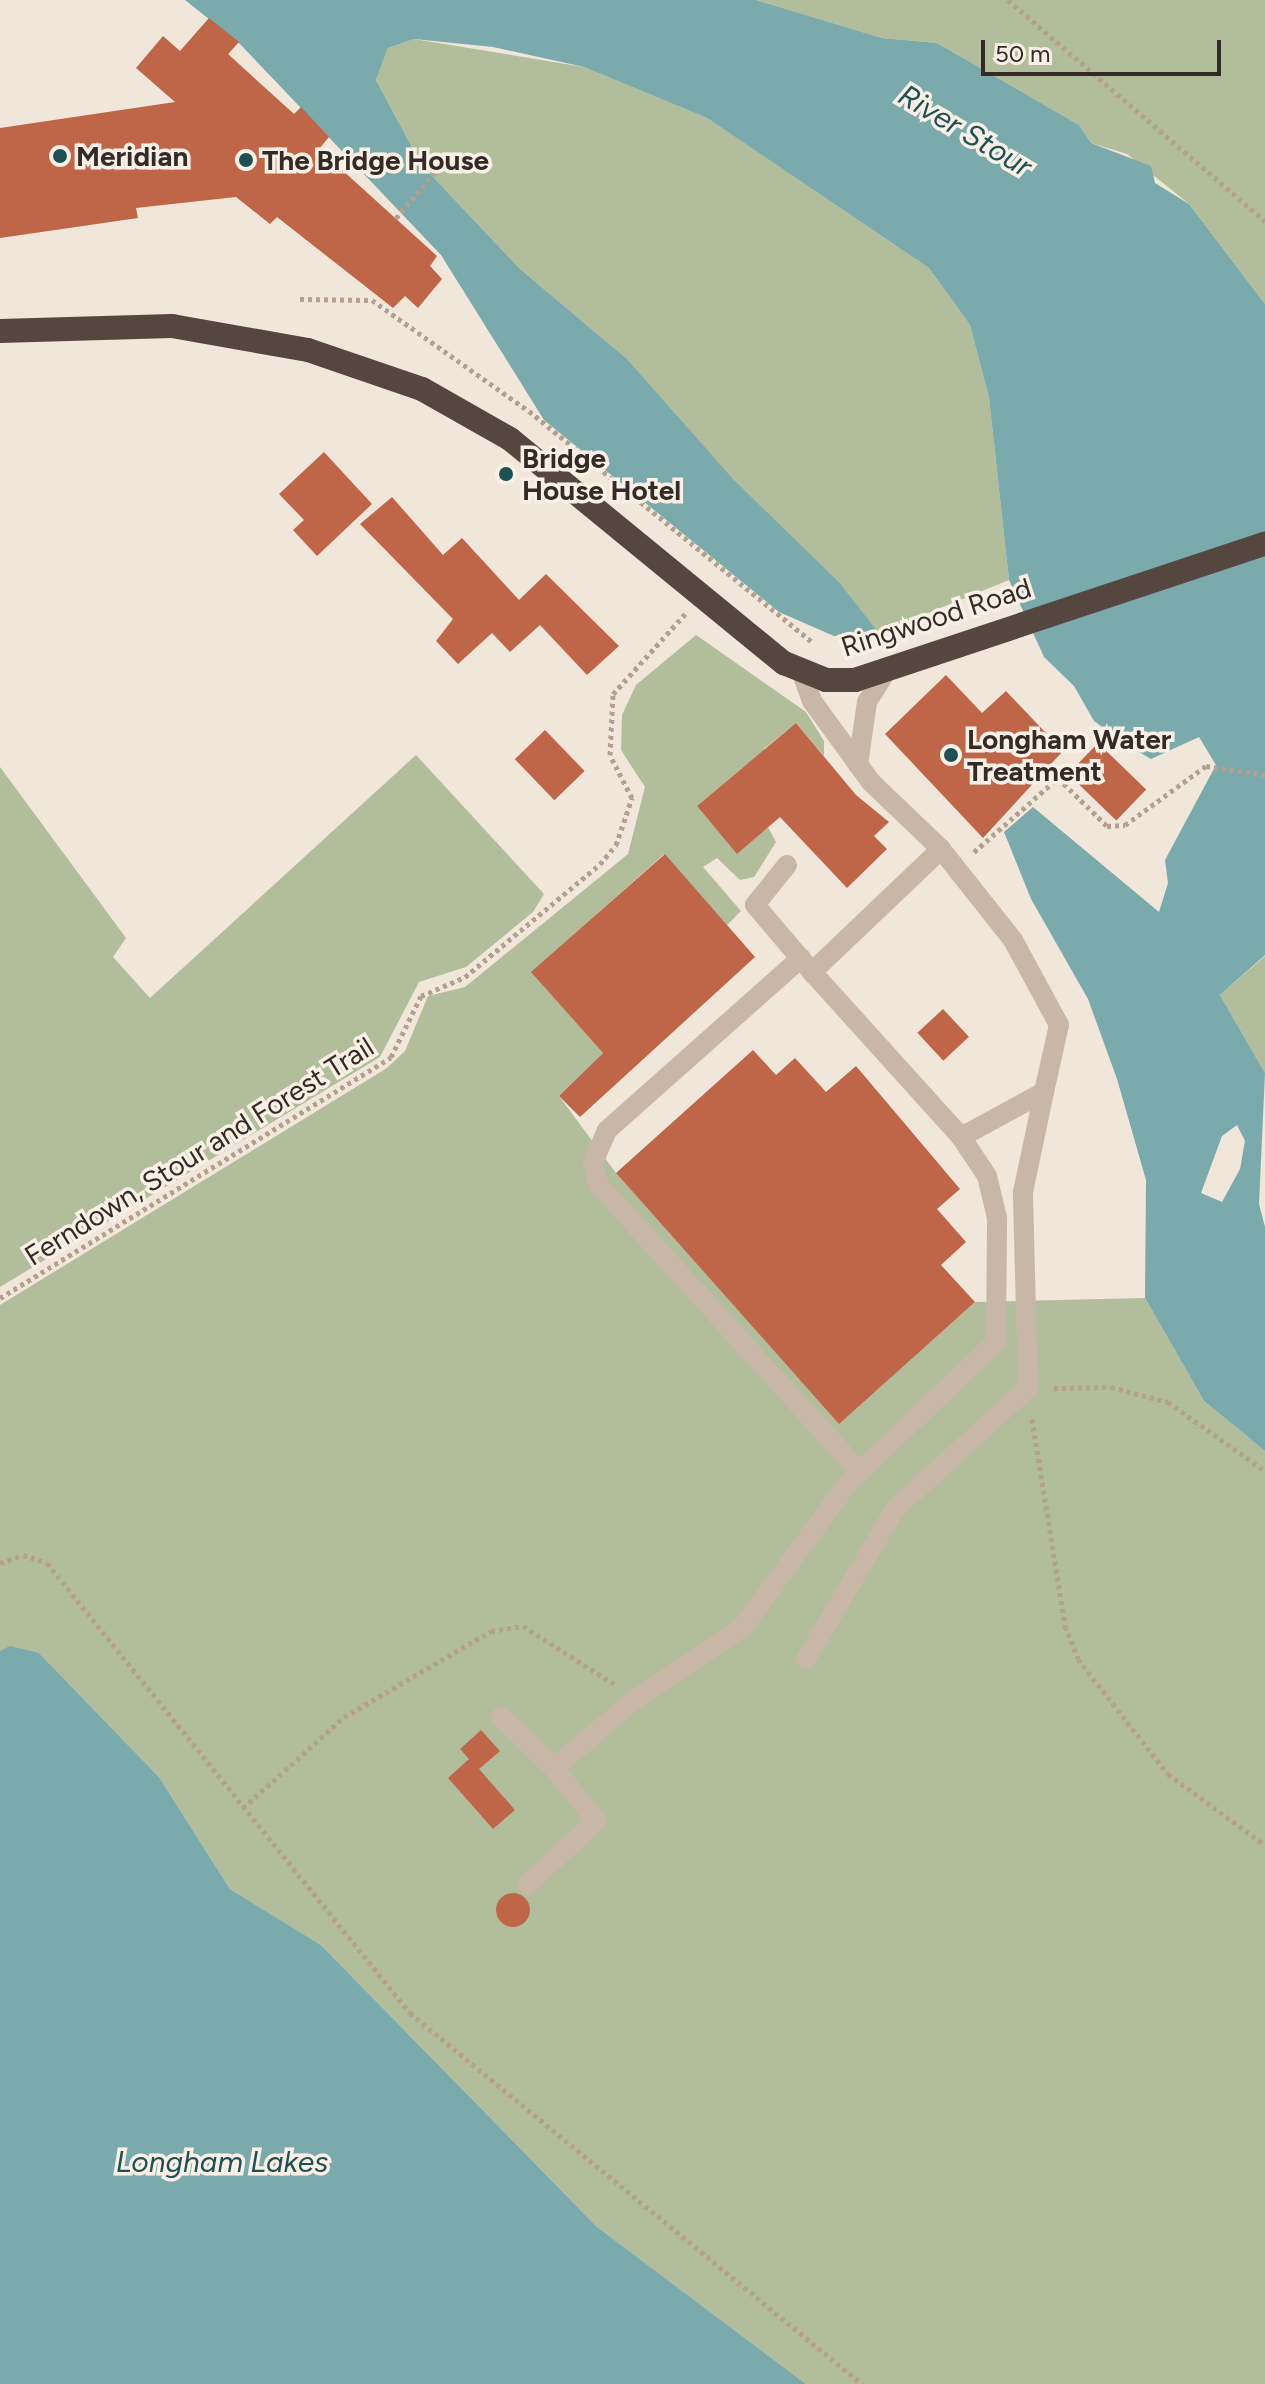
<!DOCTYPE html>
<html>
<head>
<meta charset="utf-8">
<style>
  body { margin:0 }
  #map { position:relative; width:1265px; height:2384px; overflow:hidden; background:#f0e6da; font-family:Figtree,sans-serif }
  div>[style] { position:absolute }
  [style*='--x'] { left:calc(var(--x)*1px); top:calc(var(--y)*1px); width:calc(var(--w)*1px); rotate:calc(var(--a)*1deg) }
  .green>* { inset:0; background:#b2be9b }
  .water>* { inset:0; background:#7baaac }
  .building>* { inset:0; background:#c06648; transform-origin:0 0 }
  .round { border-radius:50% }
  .path>* { height:5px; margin-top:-2.5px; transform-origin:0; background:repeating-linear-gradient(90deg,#b3a091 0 4px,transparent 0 8px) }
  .minor>* { height:20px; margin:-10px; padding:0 10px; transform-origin:10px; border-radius:10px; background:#c8b6a7 }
  .highway>* { height:24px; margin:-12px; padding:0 12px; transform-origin:12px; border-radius:12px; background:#55463f }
  .dots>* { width:22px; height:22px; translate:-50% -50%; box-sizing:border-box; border:4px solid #f8f0e6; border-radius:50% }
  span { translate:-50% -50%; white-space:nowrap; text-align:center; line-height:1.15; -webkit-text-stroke:7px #f8f0e6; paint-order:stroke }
  .poi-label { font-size:28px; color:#342b27; font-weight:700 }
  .left { translate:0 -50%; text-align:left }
  .street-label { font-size:28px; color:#342b27 }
  .water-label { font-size:30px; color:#1f5054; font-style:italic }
  .scale { position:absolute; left:981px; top:40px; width:240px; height:36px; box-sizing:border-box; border:4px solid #342b27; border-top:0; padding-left:10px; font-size:24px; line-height:28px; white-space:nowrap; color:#342b27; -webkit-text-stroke:6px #f8f0e6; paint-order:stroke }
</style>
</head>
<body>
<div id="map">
  <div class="green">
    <div style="clip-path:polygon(756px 0,1265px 0,1265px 304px,1189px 204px,1127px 154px,1091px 143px,1079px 125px,937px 43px,882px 38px)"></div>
    <div style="clip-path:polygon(414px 39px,584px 67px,707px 118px,929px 268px,970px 325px,989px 398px,1009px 580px,879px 633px,840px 583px,733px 480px,627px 359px,519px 268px,421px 164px,376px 80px,388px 48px)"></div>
    <div style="clip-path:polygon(696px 635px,806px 712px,824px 741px,824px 756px,796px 723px,764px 749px,800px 793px,787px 810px,747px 764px,697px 806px,737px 853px,768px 827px,776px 842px,754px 877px,740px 880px,717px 858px,703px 867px,741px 911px,727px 925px,664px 854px,532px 972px,603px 1053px,559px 1096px,616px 1173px,839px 1423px,975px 1302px,1145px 1298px,1204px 1401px,1265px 1451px,1265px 2384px,806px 2384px,596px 2226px,321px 1945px,230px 1889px,159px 1777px,39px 1653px,0 1651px,0 1305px,387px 1068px,405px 1051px,428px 996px,465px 987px,628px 854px,645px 787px,621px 750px,622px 715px,636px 685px)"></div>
    <div style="clip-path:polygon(416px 755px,544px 894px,533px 912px,466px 967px,419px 982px,380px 1057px,0 1287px,0 767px,126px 938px,113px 957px,150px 998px)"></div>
    <div style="clip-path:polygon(1265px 956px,1265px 1073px,1220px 995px)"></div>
  </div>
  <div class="water">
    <div style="clip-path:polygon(evenodd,185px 0,756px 0,882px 38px,937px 43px,1079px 125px,1091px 143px,1151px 166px,1155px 183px,1189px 204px,1265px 304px,1265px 955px,1220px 995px,1265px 1073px,1259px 1204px,1265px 1227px,1265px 1451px,1204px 1401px,1145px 1298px,1146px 1180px,1117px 1079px,1088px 999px,1031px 899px,1004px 832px,1033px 807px,1159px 912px,1168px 883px,1165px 860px,1216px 765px,1199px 737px,1151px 759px,1127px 745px,1094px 721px,1074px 686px,1044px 657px,1009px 580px,989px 398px,970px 325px,929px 268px,707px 118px,584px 67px,493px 47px,414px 39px,388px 48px,376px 80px,421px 164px,519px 268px,627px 359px,733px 479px,840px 583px,879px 633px,834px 636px,779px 612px,544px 420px,441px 255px,239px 43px,185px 0,1237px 1125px,1245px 1141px,1240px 1169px,1222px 1202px,1201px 1193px,1222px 1136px,1237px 1125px)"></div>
    <div style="clip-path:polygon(10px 1646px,39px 1653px,159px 1777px,230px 1889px,321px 1945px,596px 2226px,806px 2384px,0 2384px,0 1651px)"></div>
  </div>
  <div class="building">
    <div style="clip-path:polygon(209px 18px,239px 42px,228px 54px,294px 114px,301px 107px,329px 137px,319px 149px,437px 256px,430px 266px,442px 279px,418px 308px,405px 296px,393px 308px,277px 217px,270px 224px,236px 197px,136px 208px,138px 218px,0 238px,0 128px,175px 102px,136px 68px,163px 36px,180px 51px)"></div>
    <div style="clip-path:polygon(324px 452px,372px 504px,317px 556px,293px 530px,304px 520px,279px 494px)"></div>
    <div style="clip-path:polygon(392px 497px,443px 555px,462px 538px,519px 600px,546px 574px,619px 646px,587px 675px,540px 625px,510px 652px,492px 633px,458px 664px,436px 641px,453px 619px,360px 524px)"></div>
    <div style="clip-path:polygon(946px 675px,982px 713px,1006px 691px,1063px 751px,983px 838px,885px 734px)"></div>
    <div style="clip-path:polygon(796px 723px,856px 795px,889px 822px,874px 836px,887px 849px,847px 888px,780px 817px,737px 854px,697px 806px)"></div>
    <div style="left:545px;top:730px;width:57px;height:42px;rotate:46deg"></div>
    <div style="left:1098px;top:743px;width:67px;height:43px;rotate:44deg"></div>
    <div style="clip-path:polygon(665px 854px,755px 957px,580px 1117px,559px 1096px,603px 1053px,531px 972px)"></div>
    <div style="left:943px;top:1009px;width:38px;height:35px;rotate:47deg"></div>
    <div style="clip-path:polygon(753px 1050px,776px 1075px,795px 1058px,826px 1092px,856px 1066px,960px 1189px,937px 1209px,966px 1242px,941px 1265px,975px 1302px,839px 1424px,616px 1173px)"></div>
    <div style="clip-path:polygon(481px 1730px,500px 1751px,479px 1769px,515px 1810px,493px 1829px,448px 1778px,469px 1759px,460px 1749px)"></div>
    <div class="round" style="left:496px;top:1893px;width:34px;height:34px"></div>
  </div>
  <div class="path">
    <div style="--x:1008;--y:0;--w:339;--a:40.7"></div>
    <div style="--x:396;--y:218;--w:75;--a:-49.9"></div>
    <div style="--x:300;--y:299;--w:72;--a:0.8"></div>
    <div style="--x:372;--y:300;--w:192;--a:35.3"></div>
    <div style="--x:529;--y:411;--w:367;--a:39.2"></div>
    <div style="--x:974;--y:852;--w:112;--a:-41.4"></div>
    <div style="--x:1058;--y:778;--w:69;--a:44.4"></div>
    <div style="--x:1107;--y:826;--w:18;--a:-3"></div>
    <div style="--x:1125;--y:825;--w:100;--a:-36.1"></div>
    <div style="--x:1206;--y:766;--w:60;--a:8.7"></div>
    <div style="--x:0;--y:1298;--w:459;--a:-31.6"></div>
    <div style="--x:391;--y:1057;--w:68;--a:-63.8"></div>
    <div style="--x:421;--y:996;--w:48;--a:-23.4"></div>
    <div style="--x:465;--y:977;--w:176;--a:-39.9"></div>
    <div style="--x:600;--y:864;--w:25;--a:-50"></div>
    <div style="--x:616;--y:845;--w:50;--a:-71.2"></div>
    <div style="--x:632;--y:798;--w:48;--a:-117.1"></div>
    <div style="--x:610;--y:755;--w:61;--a:-87.2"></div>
    <div style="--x:613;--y:694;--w:108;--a:-48"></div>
    <div style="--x:1054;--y:1388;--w:57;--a:-1"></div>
    <div style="--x:1111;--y:1387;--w:59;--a:14.7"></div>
    <div style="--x:1168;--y:1402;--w:119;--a:35.4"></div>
    <div style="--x:1032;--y:1419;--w:210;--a:80.9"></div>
    <div style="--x:1065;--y:1626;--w:35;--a:68"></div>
    <div style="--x:1078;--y:1659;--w:146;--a:52"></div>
    <div style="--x:1168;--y:1774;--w:120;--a:36.2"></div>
    <div style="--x:0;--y:1563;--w:24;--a:-19"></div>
    <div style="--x:23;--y:1555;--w:25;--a:18"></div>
    <div style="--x:47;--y:1563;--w:578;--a:51.11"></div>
    <div style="--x:410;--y:2013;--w:585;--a:39.38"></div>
    <div style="--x:243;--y:1808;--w:136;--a:-42"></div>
    <div style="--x:344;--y:1717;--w:170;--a:-30.3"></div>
    <div style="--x:491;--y:1631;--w:32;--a:-9"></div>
    <div style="--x:523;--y:1626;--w:108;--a:32.5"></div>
  </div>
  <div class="minor">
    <div style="--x:858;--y:765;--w:64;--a:-81.9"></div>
    <div style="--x:867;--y:702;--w:38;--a:-58"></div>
    <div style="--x:787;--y:865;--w:51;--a:128.7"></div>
    <div style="--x:755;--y:905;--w:88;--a:49.6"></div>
    <div style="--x:812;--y:972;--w:178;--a:-43.6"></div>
    <div style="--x:801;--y:958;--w:259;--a:138.4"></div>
    <div style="--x:607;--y:1130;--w:36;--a:113"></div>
    <div style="--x:593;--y:1163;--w:22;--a:77"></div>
    <div style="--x:598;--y:1184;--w:389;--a:47.7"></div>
    <div style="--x:812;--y:972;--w:222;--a:47.9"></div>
    <div style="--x:806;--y:1659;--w:174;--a:-59.3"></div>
    <div style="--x:895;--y:1509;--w:180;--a:-42.3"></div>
    <div style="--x:1028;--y:1388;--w:196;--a:-91.5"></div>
    <div style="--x:1023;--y:1192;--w:102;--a:-78.1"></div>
    <div style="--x:501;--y:1717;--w:74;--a:43.9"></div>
    <div style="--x:554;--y:1768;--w:104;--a:-40.3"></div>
    <div style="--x:633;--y:1701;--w:133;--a:-33.9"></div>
    <div style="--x:743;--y:1627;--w:178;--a:-53.9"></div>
    <div style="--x:848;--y:1483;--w:204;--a:-43.6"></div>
    <div style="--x:996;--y:1342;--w:124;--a:-89.5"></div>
    <div style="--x:997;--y:1218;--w:43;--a:-103.4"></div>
    <div style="--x:987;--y:1176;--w:47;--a:-123.7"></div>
    <div style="--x:961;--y:1137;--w:94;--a:-28.5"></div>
    <div style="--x:1044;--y:1092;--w:69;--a:-77.4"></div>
    <div style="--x:1059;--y:1025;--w:97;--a:-118.4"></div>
    <div style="--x:1013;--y:940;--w:116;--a:-128.4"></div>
    <div style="--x:941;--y:849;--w:97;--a:-136.3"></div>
    <div style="--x:871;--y:782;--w:100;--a:-126.1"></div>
    <div style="--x:812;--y:701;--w:33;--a:-110"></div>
    <div style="--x:527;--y:1885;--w:94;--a:-42.8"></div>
    <div style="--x:596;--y:1821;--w:68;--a:-128.4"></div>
  </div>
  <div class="highway">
    <div style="--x:0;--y:331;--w:172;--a:-1.7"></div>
    <div style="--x:172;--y:326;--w:138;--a:10"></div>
    <div style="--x:308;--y:350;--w:120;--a:18.9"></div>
    <div style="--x:422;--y:389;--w:101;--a:29.6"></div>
    <div style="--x:510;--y:439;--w:354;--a:39.3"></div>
    <div style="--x:784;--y:663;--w:45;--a:22"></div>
    <div style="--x:826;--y:680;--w:29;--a:0"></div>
    <div style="--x:855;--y:680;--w:432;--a:-18.4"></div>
  </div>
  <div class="dots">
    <div style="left:60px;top:156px;background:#1f5054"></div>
    <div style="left:246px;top:160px;background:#1f5054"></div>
    <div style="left:506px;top:474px;background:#1f5054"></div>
    <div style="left:951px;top:755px;background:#1f5054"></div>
  </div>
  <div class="poi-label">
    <span class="left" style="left:76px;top:156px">Meridian</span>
    <span class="left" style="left:262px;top:160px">The Bridge House</span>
    <span class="left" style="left:522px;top:474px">Bridge<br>House Hotel</span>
    <span class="left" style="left:967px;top:755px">Longham Water<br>Treatment</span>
  </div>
  <div class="street-label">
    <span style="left:936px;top:617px;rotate:-18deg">Ringwood Road</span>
    <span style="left:199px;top:1151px;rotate:-32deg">Ferndown, Stour and Forest Trail</span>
  </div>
  <div class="water-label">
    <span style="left:965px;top:131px;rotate:31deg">River Stour</span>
    <span style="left:222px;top:2162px">Longham Lakes</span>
  </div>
  <div class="scale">50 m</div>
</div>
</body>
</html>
